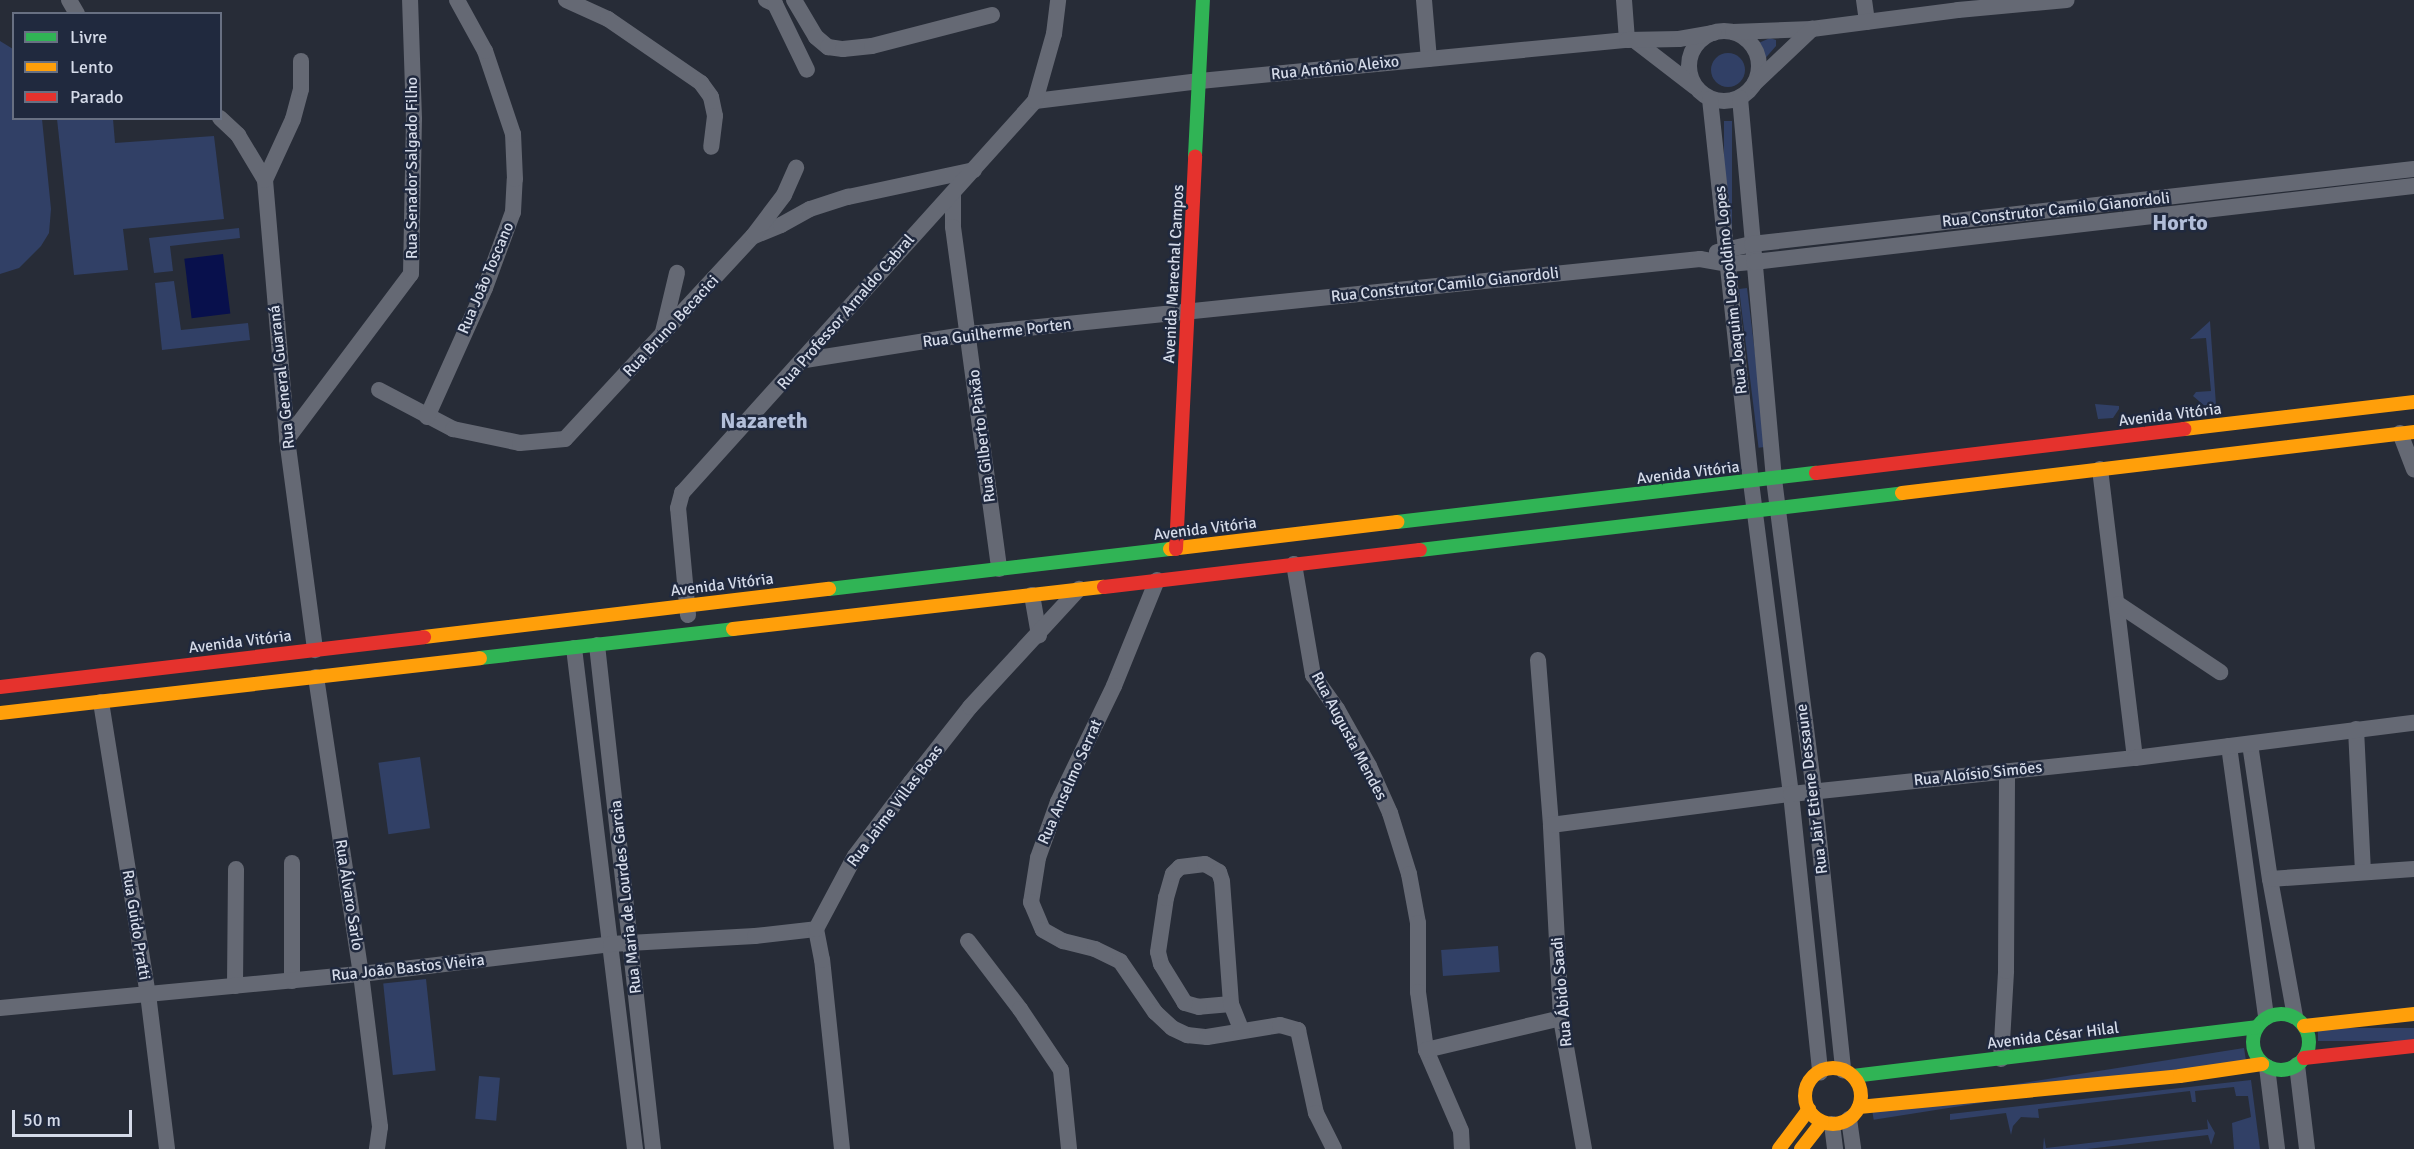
<!DOCTYPE html>
<html>
<head>
<meta charset="utf-8">
<style>
  body { margin:0 }
  #map { position:relative; width:2414px; height:1149px; overflow:hidden; background:#272c37; font-family:Signika,sans-serif }
  div>[style] { position:absolute }
  [style*='--x'] { left:calc(var(--x)*1px); top:calc(var(--y)*1px); width:calc(var(--w)*1px); rotate:calc(var(--a)*1deg) }
  .green>* { inset:0; background:#314066; transform-origin:0 0 }
  .round { border-radius:50% }
  .water>* { inset:0; background:#08104c; transform-origin:0 0 }
  .street>* { height:16px; margin:-8px; padding:0 8px; transform-origin:8px; border-radius:8px; background:#656974 }
  .street>.ring { margin:-8px; padding:0; box-sizing:content-box; background:none; border:16px solid #656974; border-radius:50% }
  .fast>* { height:14px; margin:-7px; padding:0 7px; transform-origin:7px; border-radius:7px; background:#30b455 }
  .fast>.ring { margin:-7px; padding:0; box-sizing:content-box; background:none; border:14px solid #30b455; border-radius:50% }
  .slow>* { height:14px; margin:-7px; padding:0 7px; transform-origin:7px; border-radius:7px; background:#ff9f0a }
  .slow>.ring { margin:-7px; padding:0; box-sizing:content-box; background:none; border:14px solid #ff9f0a; border-radius:50% }
  .jam>* { height:14px; margin:-7px; padding:0 7px; transform-origin:7px; border-radius:7px; background:#e5322d }
  span { translate:-50% -50%; white-space:nowrap; text-align:center; line-height:1.15; -webkit-text-stroke:5px #20293e; paint-order:stroke }
  .street-label { font-size:16px; color:#d5dbe9 }
  .district-label { font-size:22px; color:#b2bed9; font-weight:700 }
  .legend { position:absolute; left:12px; top:12px; width:210px; height:108px; box-sizing:border-box; background:#20293e; border:2px solid #687082; margin:0; padding:8px 10px; list-style:none; font-size:18px; color:#d5dbe9 }
  .legend li { display:flex; align-items:center; gap:12px; height:30px }
  .legend b { width:30px; border:2px solid #687082 }
  .scale { position:absolute; left:12px; top:1110px; width:120px; height:27px; box-sizing:border-box; border:3px solid #d5dbe9; border-top:0; padding-left:8px; font-size:18px; line-height:21px; white-space:nowrap; color:#d5dbe9; -webkit-text-stroke:4px #20293e; paint-order:stroke }
</style>
</head>
<body>
<div id="map">
  <div class="green">
    <div style="clip-path:polygon(1770px 38px,1776px 40px,1776px 46px,1762px 62px,1754px 45px)"></div>
    <div style="clip-path:polygon(0 41px,13px 49px,14px 118px,42px 119px,51px 209px,49px 233px,41px 246px,19px 268px,0 274px)"></div>
    <div class="round" style="left:1711px;top:53px;width:34px;height:34px"></div>
    <div style="clip-path:polygon(57px 119px,113px 119px,115px 143px,214px 136px,224px 219px,123px 229px,128px 270px,74px 275px)"></div>
    <div style="left:1724px;top:121px;width:8px;height:118px"></div>
    <div style="clip-path:polygon(239px 228px,240px 238px,170px 246px,173px 271px,154px 273px,149px 238px)"></div>
    <div style="clip-path:polygon(174px 281px,181px 330px,248px 323px,250px 340px,162px 350px,155px 283px)"></div>
    <div style="left:1747px;top:288px;width:160px;height:8px;rotate:83deg"></div>
    <div style="clip-path:polygon(2210px 321px,2216px 405px,2206px 407px,2193px 396px,2196px 392px,2211px 391px,2206px 338px,2190px 339px)"></div>
    <div style="clip-path:polygon(2095px 404px,2119px 406px,2119px 409px,2113px 418px,2098px 419px)"></div>
    <div style="left:420px;top:757px;width:72px;height:42px;rotate:82deg"></div>
    <div style="left:1498px;top:946px;width:26px;height:57px;rotate:86deg"></div>
    <div style="left:426px;top:979px;width:92px;height:43px;rotate:84deg"></div>
    <div style="left:2414px;top:1028px;width:13px;height:96px;rotate:90deg"></div>
    <div style="left:2244px;top:1048px;width:13px;height:377px;rotate:81deg"></div>
    <div style="left:479px;top:1076px;width:21px;height:43px;rotate:5deg"></div>
    <div style="clip-path:polygon(2251px 1080px,2260px 1149px,2234px 1149px,2232px 1123px,2251px 1117px,2248px 1096px,2236px 1096px,2234px 1087px,2195px 1091px,2196px 1102px,2192px 1102px,2190px 1091px,2038px 1109px,2039px 1118px,2021px 1117px,2013px 1126px,2011px 1135px,2006px 1113px,1950px 1120px,1950px 1114px)"></div>
    <div style="clip-path:polygon(2207px 1119px,2215px 1133px,2211px 1145px,2208px 1135px,2087px 1149px,2043px 1149px,2044px 1137px,2046px 1148px,2208px 1129px)"></div>
  </div>
  <div class="water">
    <div style="left:223px;top:254px;width:60px;height:39px;rotate:83deg"></div>
  </div>
  <div class="street">
    <div style="--x:69;--y:0;--w:16;--a:60"></div>
    <div style="--x:566;--y:0;--w:46;--a:24.3"></div>
    <div style="--x:608;--y:19;--w:113;--a:34.5"></div>
    <div style="--x:701;--y:83;--w:17;--a:54"></div>
    <div style="--x:711;--y:97;--w:19;--a:78"></div>
    <div style="--x:715;--y:116;--w:31;--a:97"></div>
    <div style="--x:766;--y:0;--w:10;--a:24"></div>
    <div style="--x:775;--y:4;--w:73;--a:64.1"></div>
    <div style="--x:794;--y:0;--w:43;--a:59.3"></div>
    <div style="--x:816;--y:37;--w:16;--a:40"></div>
    <div style="--x:828;--y:47;--w:15;--a:8"></div>
    <div style="--x:843;--y:49;--w:29;--a:-6"></div>
    <div style="--x:872;--y:46;--w:124;--a:-14.5"></div>
    <div style="--x:1424;--y:0;--w:59;--a:85.2"></div>
    <div style="--x:1624;--y:0;--w:40;--a:85.7"></div>
    <div style="--x:1864;--y:0;--w:22;--a:82"></div>
    <div class="ring" style="left:1689px;top:31px;width:54px;height:54px"></div>
    <div style="--x:1733;--y:32;--w:79;--a:-2.2"></div>
    <div style="--x:1812;--y:29;--w:147;--a:-7.4"></div>
    <div style="--x:1958;--y:10;--w:109;--a:-5.2"></div>
    <div style="--x:1634;--y:40;--w:77;--a:37.6"></div>
    <div style="--x:1755;--y:83;--w:79;--a:-43.5"></div>
    <div style="--x:1740;--y:98;--w:383;--a:84.9"></div>
    <div style="--x:1774;--y:479;--w:316;--a:82.7"></div>
    <div style="--x:1814;--y:792;--w:280;--a:84"></div>
    <div style="--x:1710;--y:99;--w:385;--a:83.9"></div>
    <div style="--x:1751;--y:482;--w:315;--a:82.7"></div>
    <div style="--x:1791;--y:794;--w:280;--a:84"></div>
    <div style="--x:1035;--y:101;--w:166;--a:-6.9"></div>
    <div style="--x:1200;--y:81;--w:429;--a:-5.5"></div>
    <div style="--x:1627;--y:40;--w:52;--a:-1.1"></div>
    <div style="--x:1679;--y:39;--w:35;--a:-10"></div>
    <div style="--x:220;--y:118;--w:25;--a:43"></div>
    <div style="--x:238;--y:135;--w:52;--a:59"></div>
    <div style="--x:265;--y:180;--w:260;--a:85.1"></div>
    <div style="--x:287;--y:439;--w:213;--a:82.4"></div>
    <div style="--x:265;--y:180;--w:67;--a:-65.3"></div>
    <div style="--x:293;--y:119;--w:31;--a:-75"></div>
    <div style="--x:301;--y:89;--w:28;--a:-90"></div>
    <div style="--x:953;--y:195;--w:32;--a:90"></div>
    <div style="--x:953;--y:227;--w:345;--a:82.3"></div>
    <div style="--x:754;--y:236;--w:29;--a:-22"></div>
    <div style="--x:781;--y:225;--w:33;--a:-29"></div>
    <div style="--x:810;--y:209;--w:40;--a:-18"></div>
    <div style="--x:848;--y:197;--w:129;--a:-12.1"></div>
    <div style="--x:1717;--y:252;--w:36;--a:-13"></div>
    <div style="--x:1752;--y:244;--w:666;--a:-6.46"></div>
    <div style="--x:662;--y:336;--w:65;--a:-76.6"></div>
    <div style="--x:805;--y:360;--w:166;--a:-9"></div>
    <div style="--x:969;--y:334;--w:735;--a:-5.86"></div>
    <div style="--x:1700;--y:259;--w:29;--a:10"></div>
    <div style="--x:1729;--y:264;--w:25;--a:-5"></div>
    <div style="--x:1754;--y:262;--w:664;--a:-6.57"></div>
    <div style="--x:379;--y:390;--w:84;--a:27.8"></div>
    <div style="--x:453;--y:429;--w:68;--a:11.8"></div>
    <div style="--x:520;--y:443;--w:45;--a:-5.1"></div>
    <div style="--x:565;--y:439;--w:277;--a:-47.2"></div>
    <div style="--x:753;--y:236;--w:51;--a:-52.9"></div>
    <div style="--x:784;--y:195;--w:30;--a:-66"></div>
    <div style="--x:427;--y:417;--w:141;--a:-65.8"></div>
    <div style="--x:485;--y:288;--w:81;--a:-69.8"></div>
    <div style="--x:513;--y:212;--w:33;--a:-87"></div>
    <div style="--x:515;--y:179;--w:45;--a:-92.5"></div>
    <div style="--x:513;--y:134;--w:88;--a:-108.6"></div>
    <div style="--x:485;--y:51;--w:58;--a:-118.8"></div>
    <div style="--x:2400;--y:433;--w:39;--a:69"></div>
    <div style="--x:287;--y:439;--w:206;--a:-53.1"></div>
    <div style="--x:411;--y:274;--w:155;--a:-88.9"></div>
    <div style="--x:414;--y:119;--w:119;--a:-91.9"></div>
    <div style="--x:2100;--y:469;--w:291;--a:83.1"></div>
    <div style="--x:1294;--y:564;--w:113;--a:80.3"></div>
    <div style="--x:1313;--y:675;--w:42;--a:54.8"></div>
    <div style="--x:1337;--y:709;--w:65;--a:60.7"></div>
    <div style="--x:1369;--y:766;--w:51;--a:65.9"></div>
    <div style="--x:1390;--y:813;--w:64;--a:72.7"></div>
    <div style="--x:1409;--y:874;--w:50;--a:79.6"></div>
    <div style="--x:1418;--y:923;--w:69;--a:90"></div>
    <div style="--x:1418;--y:992;--w:59;--a:82.1"></div>
    <div style="--x:1426;--y:1050;--w:88;--a:66.6"></div>
    <div style="--x:1461;--y:1131;--w:18;--a:87"></div>
    <div style="--x:1157;--y:580;--w:114;--a:112.1"></div>
    <div style="--x:1114;--y:686;--w:129;--a:115.8"></div>
    <div style="--x:1058;--y:802;--w:59;--a:109.7"></div>
    <div style="--x:1038;--y:858;--w:45;--a:99"></div>
    <div style="--x:1031;--y:902;--w:30;--a:67"></div>
    <div style="--x:1043;--y:930;--w:23;--a:29"></div>
    <div style="--x:1063;--y:941;--w:33;--a:14"></div>
    <div style="--x:1095;--y:949;--w:28;--a:26"></div>
    <div style="--x:1120;--y:961;--w:62;--a:55.5"></div>
    <div style="--x:1155;--y:1012;--w:23;--a:43"></div>
    <div style="--x:1172;--y:1028;--w:17;--a:25"></div>
    <div style="--x:1187;--y:1035;--w:20;--a:6"></div>
    <div style="--x:1207;--y:1037;--w:74;--a:-9.3"></div>
    <div style="--x:1280;--y:1025;--w:19;--a:16"></div>
    <div style="--x:1298;--y:1030;--w:85;--a:77.8"></div>
    <div style="--x:1316;--y:1113;--w:40;--a:63.4"></div>
    <div style="--x:1032;--y:595;--w:41;--a:80.1"></div>
    <div style="--x:2118;--y:604;--w:123;--a:33.7"></div>
    <div style="--x:688;--y:615;--w:107;--a:-95.3"></div>
    <div style="--x:678;--y:508;--w:16;--a:-75"></div>
    <div style="--x:682;--y:493;--w:528;--a:-48"></div>
    <div style="--x:1035;--y:101;--w:70;--a:-74.2"></div>
    <div style="--x:1054;--y:34;--w:34;--a:-83"></div>
    <div style="--x:597;--y:645;--w:507;--a:83.66"></div>
    <div style="--x:574;--y:648;--w:505;--a:83.06"></div>
    <div style="--x:1538;--y:660;--w:166;--a:85.5"></div>
    <div style="--x:316;--y:677;--w:300;--a:81.4"></div>
    <div style="--x:361;--y:974;--w:154;--a:82.9"></div>
    <div style="--x:380;--y:1127;--w:22;--a:98"></div>
    <div style="--x:101;--y:702;--w:296;--a:80.9"></div>
    <div style="--x:148;--y:994;--w:156;--a:83"></div>
    <div style="--x:2356;--y:729;--w:143;--a:87.2"></div>
    <div style="--x:2250;--y:744;--w:136;--a:81.6"></div>
    <div style="--x:2270;--y:879;--w:140;--a:79.7"></div>
    <div style="--x:2229;--y:746;--w:274;--a:82.2"></div>
    <div style="--x:2270;--y:879;--w:144;--a:-4"></div>
    <div style="--x:968;--y:941;--w:86;--a:52.6"></div>
    <div style="--x:1020;--y:1009;--w:73;--a:56.1"></div>
    <div style="--x:1061;--y:1070;--w:79;--a:84.2"></div>
    <div style="--x:292;--y:981;--w:118;--a:-90"></div>
    <div style="--x:235;--y:986;--w:117;--a:-89.5"></div>
    <div style="--x:1231;--y:1004;--w:32;--a:175"></div>
    <div style="--x:1199;--y:1007;--w:15;--a:-164"></div>
    <div style="--x:1185;--y:1003;--w:46;--a:-121.6"></div>
    <div style="--x:1161;--y:964;--w:12;--a:-104"></div>
    <div style="--x:1158;--y:952;--w:55;--a:-81.6"></div>
    <div style="--x:1166;--y:898;--w:25;--a:-74"></div>
    <div style="--x:1173;--y:874;--w:10;--a:-45"></div>
    <div style="--x:1180;--y:867;--w:25;--a:-7"></div>
    <div style="--x:1205;--y:864;--w:16;--a:30"></div>
    <div style="--x:1219;--y:872;--w:9;--a:72"></div>
    <div style="--x:1222;--y:881;--w:123;--a:85.8"></div>
    <div style="--x:1231;--y:1004;--w:29;--a:68"></div>
    <div style="--x:0;--y:1008;--w:363;--a:-5.4"></div>
    <div style="--x:361;--y:974;--w:252;--a:-6.8"></div>
    <div style="--x:611;--y:944;--w:144;--a:-3.2"></div>
    <div style="--x:755;--y:936;--w:61;--a:-6.5"></div>
    <div style="--x:1426;--y:1050;--w:139;--a:-13.3"></div>
    <div style="--x:2001;--y:1059;--w:88;--a:-86.7"></div>
    <div style="--x:2006;--y:971;--w:200;--a:-89.7"></div>
    <div style="--x:2297;--y:1065;--w:85;--a:83.2"></div>
    <div style="--x:2267;--y:1067;--w:83;--a:83"></div>
    <div style="--x:1849;--y:1119;--w:30;--a:82"></div>
    <div style="--x:1832;--y:1124;--w:25;--a:83"></div>
    <div style="--x:842;--y:1149;--w:190;--a:-96"></div>
    <div style="--x:822;--y:960;--w:32;--a:-101"></div>
    <div style="--x:816;--y:929;--w:83;--a:-61.9"></div>
    <div style="--x:855;--y:856;--w:93;--a:-52.9"></div>
    <div style="--x:911;--y:782;--w:95;--a:-51.8"></div>
    <div style="--x:970;--y:707;--w:161;--a:-47.3"></div>
    <div style="--x:1584;--y:1149;--w:133;--a:-100"></div>
    <div style="--x:1561;--y:1018;--w:193;--a:-93"></div>
    <div style="--x:1551;--y:825;--w:242;--a:-7.4"></div>
    <div style="--x:1791;--y:794;--w:346;--a:-6"></div>
    <div style="--x:2135;--y:758;--w:281;--a:-7.2"></div>
  </div>
  <div class="fast">
    <div style="--x:1195;--y:156;--w:156;--a:-87.1"></div>
    <div style="--x:1397;--y:522;--w:422;--a:-6.7"></div>
    <div style="--x:1420;--y:550;--w:485;--a:-6.7"></div>
    <div style="--x:829;--y:589;--w:343;--a:-6.7"></div>
    <div style="--x:480;--y:658;--w:255;--a:-6.5"></div>
    <div class="ring" style="left:2253px;top:1014px;width:42px;height:42px"></div>
    <div style="--x:1853;--y:1076;--w:406;--a:-6.9"></div>
  </div>
  <div class="slow">
    <div style="--x:2184;--y:429;--w:232;--a:-6.7"></div>
    <div style="--x:1902;--y:493;--w:516;--a:-6.79"></div>
    <div style="--x:1170;--y:549;--w:229;--a:-6.8"></div>
    <div style="--x:733;--y:629;--w:373;--a:-6.5"></div>
    <div style="--x:424;--y:637;--w:408;--a:-6.8"></div>
    <div style="--x:0;--y:713;--w:483;--a:-6.5"></div>
    <div style="--x:2304;--y:1026;--w:111;--a:-6.2"></div>
    <div class="ring" style="left:1805px;top:1068px;width:42px;height:42px"></div>
    <div style="--x:1859;--y:1107;--w:322;--a:-5.5"></div>
    <div style="--x:2180;--y:1076;--w:83;--a:-8.3"></div>
    <div style="--x:1779;--y:1149;--w:50;--a:-53.1"></div>
    <div style="--x:1801;--y:1149;--w:34;--a:-52"></div>
  </div>
  <div class="jam">
    <div style="--x:1816;--y:473;--w:371;--a:-6.8"></div>
    <div style="--x:1176;--y:549;--w:393;--a:-87.2"></div>
    <div style="--x:1104;--y:587;--w:318;--a:-6.7"></div>
    <div style="--x:0;--y:687;--w:427;--a:-6.7"></div>
    <div style="--x:2304;--y:1058;--w:111;--a:-6.2"></div>
  </div>
  <div class="street-label">
    <span style="left:1335px;top:68px;rotate:-6deg">Rua Antônio Aleixo</span>
    <span style="left:412px;top:168px;rotate:-90deg">Rua Senador Salgado Filho</span>
    <span style="left:2056px;top:210px;rotate:-6deg">Rua Construtor Camilo Gianordoli</span>
    <span style="left:1174px;top:274px;rotate:-87deg">Avenida Marechal Campos</span>
    <span style="left:486px;top:278px;rotate:-67deg">Rua João Toscano</span>
    <span style="left:1445px;top:285px;rotate:-6deg">Rua Construtor Camilo Gianordoli</span>
    <span style="left:1731px;top:290px;rotate:-96deg">Rua Joaquim Leopoldino Lopes</span>
    <span style="left:846px;top:312px;rotate:-49deg">Rua Professor Arnaldo Cabral</span>
    <span style="left:671px;top:326px;rotate:-47deg">Rua Bruno Becacici</span>
    <span style="left:997px;top:333px;rotate:-7deg">Rua Guilherme Porten</span>
    <span style="left:282px;top:377px;rotate:-96deg">Rua General Guaraná</span>
    <span style="left:2170px;top:415px;rotate:-7deg">Avenida Vitória</span>
    <span style="left:982px;top:436px;rotate:-97deg">Rua Gilberto Paixão</span>
    <span style="left:1688px;top:473px;rotate:-7deg">Avenida Vitória</span>
    <span style="left:1205px;top:529px;rotate:-7deg">Avenida Vitória</span>
    <span style="left:722px;top:585px;rotate:-7deg">Avenida Vitória</span>
    <span style="left:240px;top:642px;rotate:-7deg">Avenida Vitória</span>
    <span style="left:1349px;top:736px;rotate:62deg">Rua Augusta Mendes</span>
    <span style="left:1978px;top:774px;rotate:-6deg">Rua Aloísio Simões</span>
    <span style="left:1070px;top:782px;rotate:-66deg">Rua Anselmo Serrat</span>
    <span style="left:1812px;top:789px;rotate:-97deg">Rua Jair Etiene Dessaune</span>
    <span style="left:895px;top:806px;rotate:-53deg">Rua Jaime Villas Boas</span>
    <span style="left:349px;top:895px;rotate:81deg">Rua Álvaro Sarlo</span>
    <span style="left:626px;top:897px;rotate:-96deg">Rua Maria de Lourdes Garcia</span>
    <span style="left:136px;top:925px;rotate:81deg">Rua Guido Pratti</span>
    <span style="left:408px;top:968px;rotate:-6deg">Rua João Bastos Vieira</span>
    <span style="left:1562px;top:992px;rotate:-95deg">Rua Ábido Saadi</span>
    <span style="left:2053px;top:1036px;rotate:-7deg">Avenida César Hilal</span>
  </div>
  <div class="district-label">
    <span style="left:2180px;top:223px">Horto</span>
    <span style="left:764px;top:421px">Nazareth</span>
  </div>
  <ul class="legend">
  <li><b style="height:8px;background:#30b455"></b>Livre</li>
  <li><b style="height:8px;background:#ff9f0a"></b>Lento</li>
  <li><b style="height:8px;background:#e5322d"></b>Parado</li>
  </ul>
  <div class="scale">50 m</div>
</div>
</body>
</html>
